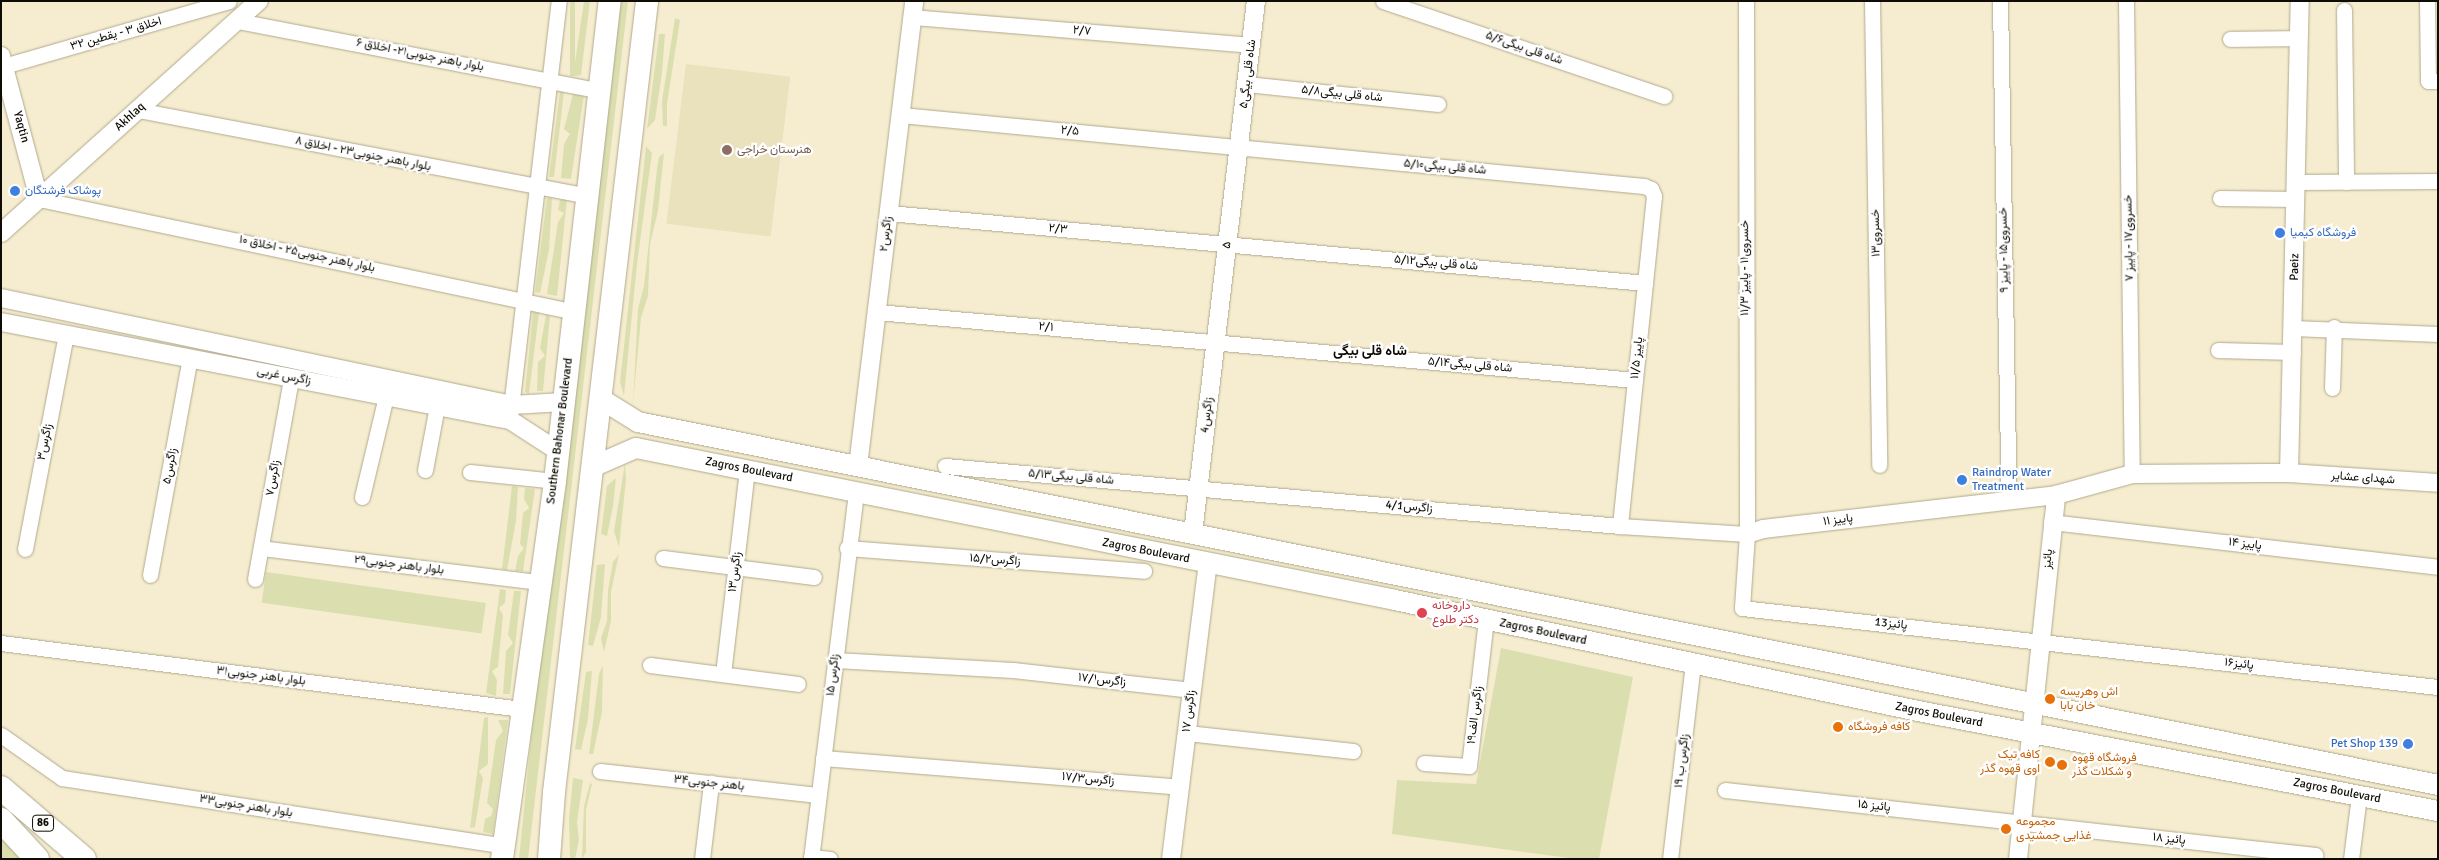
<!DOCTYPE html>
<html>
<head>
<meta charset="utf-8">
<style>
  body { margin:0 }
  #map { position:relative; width:2439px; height:860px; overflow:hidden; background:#f6edd0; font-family:Signika,Vazirmatn,sans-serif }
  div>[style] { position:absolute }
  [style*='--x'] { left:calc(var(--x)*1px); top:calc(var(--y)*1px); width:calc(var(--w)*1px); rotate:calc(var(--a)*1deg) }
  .built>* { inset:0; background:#eae1bd; transform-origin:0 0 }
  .green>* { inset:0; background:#dbdfaf; transform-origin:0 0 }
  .roads { filter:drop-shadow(0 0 1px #b0a98d) drop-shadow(0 0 1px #b0a98d) }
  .minor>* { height:15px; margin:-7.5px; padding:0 7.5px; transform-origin:7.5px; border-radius:7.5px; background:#fff }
  .tertiary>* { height:18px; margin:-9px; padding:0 9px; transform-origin:9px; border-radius:9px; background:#fff }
  .secondary>* { height:20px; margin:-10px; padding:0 10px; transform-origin:10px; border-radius:10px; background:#fff }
  .primary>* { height:22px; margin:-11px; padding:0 11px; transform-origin:11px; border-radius:11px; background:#fff }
  .trunk>* { height:24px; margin:-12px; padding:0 12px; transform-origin:12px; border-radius:12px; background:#fff }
  .dots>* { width:14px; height:14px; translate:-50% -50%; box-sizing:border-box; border:2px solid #fff; border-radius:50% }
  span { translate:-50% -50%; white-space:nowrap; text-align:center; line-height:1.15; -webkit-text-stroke:4.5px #fff; paint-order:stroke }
  .shield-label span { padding:1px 4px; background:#fff; border:1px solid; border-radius:4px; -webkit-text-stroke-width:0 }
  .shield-label { font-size:11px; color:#0e0c04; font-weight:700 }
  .street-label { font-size:12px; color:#0e0c04 }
  .education-label { font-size:12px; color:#785e54 }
  .left { translate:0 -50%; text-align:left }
  .shop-label { font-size:12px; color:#366cbe }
  .right { translate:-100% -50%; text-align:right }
  .health-label { font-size:12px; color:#be3a42 }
  .food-label { font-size:12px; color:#c56008 }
  .neighbourhood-label { font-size:14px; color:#0e0c04; font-weight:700 }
  .frame { position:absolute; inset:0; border:2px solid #0e0c04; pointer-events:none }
</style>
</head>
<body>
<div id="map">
  <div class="built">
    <div style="left:686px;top:64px;width:105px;height:161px;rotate:7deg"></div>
  </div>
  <div class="green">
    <div style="left:570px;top:1px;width:5px;height:75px"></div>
    <div style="clip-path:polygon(584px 1px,590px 1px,581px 75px,573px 76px)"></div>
    <div style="clip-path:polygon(614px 1px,628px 1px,528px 859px,519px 859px,547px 580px)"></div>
    <div style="clip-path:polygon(675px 18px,680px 20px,667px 104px,667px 126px,663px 126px,662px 101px)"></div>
    <div style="clip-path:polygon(659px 34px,665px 34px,662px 73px,655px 120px,647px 129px)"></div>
    <div style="clip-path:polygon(560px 91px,564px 92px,554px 177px,549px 177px)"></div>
    <div style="clip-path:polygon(573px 94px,584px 95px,571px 179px,561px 178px,564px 144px,570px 134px,564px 129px)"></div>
    <div style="clip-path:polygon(646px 146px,652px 153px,637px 264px,624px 396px,620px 382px)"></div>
    <div style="clip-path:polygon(664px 153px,658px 211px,650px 244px,648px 296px,641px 318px,633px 403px,638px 309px,644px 286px,657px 169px,659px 157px)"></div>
    <div style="clip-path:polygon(547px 198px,552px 198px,549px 250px,540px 293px,535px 292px)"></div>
    <div style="clip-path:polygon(567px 199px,557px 296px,547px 294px,558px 222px,564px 213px,558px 210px,560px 200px)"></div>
    <div style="clip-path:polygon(533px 312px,539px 313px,529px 394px,525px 392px)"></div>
    <div style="clip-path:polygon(546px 315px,550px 316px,543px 391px,537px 391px,538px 362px,545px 356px,540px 348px)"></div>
    <div style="clip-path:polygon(625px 463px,626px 479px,619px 547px,614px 531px)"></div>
    <div style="clip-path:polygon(616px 478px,613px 506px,607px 536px,601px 534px,607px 486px)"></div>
    <div style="clip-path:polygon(512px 486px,518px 487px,516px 521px,507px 570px,502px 569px)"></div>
    <div style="clip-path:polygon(525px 488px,535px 489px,523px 571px,515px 571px,518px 556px,524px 548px,520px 544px,523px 513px,529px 508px,524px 499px)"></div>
    <div style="clip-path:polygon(619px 554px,611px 592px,611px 621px,604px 652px,601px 638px,607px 621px,608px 590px,613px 562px)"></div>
    <div style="clip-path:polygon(605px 564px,601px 617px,593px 646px,588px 645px,597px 565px)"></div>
    <div style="left:266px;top:572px;width:222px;height:31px;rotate:8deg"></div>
    <div style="clip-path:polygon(500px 589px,506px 590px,505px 603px,499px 608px,503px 615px,498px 667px,492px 671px,497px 680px,496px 696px,486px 693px)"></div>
    <div style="clip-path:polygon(514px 591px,521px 591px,510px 694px,503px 694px,506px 651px,513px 643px,508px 635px)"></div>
    <div style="clip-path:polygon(1501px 648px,1633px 677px,1599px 859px,1576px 859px,1392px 834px,1397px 780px,1476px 784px)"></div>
    <div style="clip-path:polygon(603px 665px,602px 712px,593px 754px,589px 754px,599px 674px)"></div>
    <div style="clip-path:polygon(592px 671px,588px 719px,581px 750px,575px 749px,586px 672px)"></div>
    <div style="clip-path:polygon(488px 717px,488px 764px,479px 771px,483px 778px,475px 827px,470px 828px,484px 718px)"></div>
    <div style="clip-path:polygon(498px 720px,508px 720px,493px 834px,483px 832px,485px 819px,491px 816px,493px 809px,487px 803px,496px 740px,503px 731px)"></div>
    <div style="clip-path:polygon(573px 778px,583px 780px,577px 822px,579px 840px,575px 859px,570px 859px,569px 819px)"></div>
    <div style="clip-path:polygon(590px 783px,592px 784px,586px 810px,586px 852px,582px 859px,584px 806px)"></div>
    <div style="clip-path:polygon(1px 824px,43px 859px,1px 859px)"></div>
  </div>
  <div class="roads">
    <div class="minor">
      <div style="--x:1383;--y:1;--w:297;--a:18.7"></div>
      <div style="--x:1746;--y:1;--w:533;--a:89.89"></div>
      <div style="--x:1747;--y:534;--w:74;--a:93.9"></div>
      <div style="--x:1742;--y:608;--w:700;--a:6.48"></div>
      <div style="--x:1872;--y:1;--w:464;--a:89.1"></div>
      <div style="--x:2000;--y:1;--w:499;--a:89"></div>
      <div style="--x:2126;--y:1;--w:473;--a:89.3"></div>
      <div style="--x:2427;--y:1;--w:80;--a:89.3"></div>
      <div style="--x:2428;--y:81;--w:10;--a:0"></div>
      <div style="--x:2344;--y:10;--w:172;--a:89.3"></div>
      <div style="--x:912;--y:17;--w:340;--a:4.7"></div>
      <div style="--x:238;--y:21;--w:370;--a:10.9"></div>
      <div style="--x:2230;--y:39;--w:69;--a:-0.8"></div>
      <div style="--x:4;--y:66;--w:234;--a:-16.1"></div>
      <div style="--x:1247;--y:84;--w:192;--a:6"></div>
      <div style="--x:138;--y:110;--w:458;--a:10.8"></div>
      <div style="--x:901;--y:115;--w:746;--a:5.46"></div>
      <div style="--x:1644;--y:186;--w:8;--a:23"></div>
      <div style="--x:1651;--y:189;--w:8;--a:67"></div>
      <div style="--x:1654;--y:196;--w:332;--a:95.9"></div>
      <div style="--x:2296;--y:182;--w:142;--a:-0.4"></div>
      <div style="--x:2220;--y:198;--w:76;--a:0.8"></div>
      <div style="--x:39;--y:199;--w:548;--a:11.9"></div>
      <div style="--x:889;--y:213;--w:759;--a:5.29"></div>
      <div style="--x:877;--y:312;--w:761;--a:5.13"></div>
      <div style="--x:2293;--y:328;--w:145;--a:2.4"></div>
      <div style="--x:2218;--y:350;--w:75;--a:1.5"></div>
      <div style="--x:2332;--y:388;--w:61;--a:-88.1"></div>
      <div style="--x:510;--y:416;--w:418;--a:-83.3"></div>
      <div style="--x:945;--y:466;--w:678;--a:5.08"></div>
      <div style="--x:1620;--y:526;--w:127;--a:3.6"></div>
      <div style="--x:425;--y:470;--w:65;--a:-79.4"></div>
      <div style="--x:470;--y:472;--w:85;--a:6"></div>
      <div style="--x:362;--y:497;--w:104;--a:-76.6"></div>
      <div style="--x:2051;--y:522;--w:390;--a:6.6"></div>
      <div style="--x:261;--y:548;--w:279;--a:7"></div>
      <div style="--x:847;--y:548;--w:298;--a:4.4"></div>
      <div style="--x:25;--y:549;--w:218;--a:-79.2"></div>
      <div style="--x:663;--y:558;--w:152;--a:7.2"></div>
      <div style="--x:150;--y:575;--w:221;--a:-79.6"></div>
      <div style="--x:255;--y:579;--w:204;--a:-79.8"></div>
      <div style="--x:1;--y:643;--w:525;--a:7.22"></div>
      <div style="--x:835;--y:660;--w:178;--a:3.2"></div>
      <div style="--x:1013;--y:670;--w:180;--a:6.4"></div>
      <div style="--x:650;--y:665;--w:149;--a:7.3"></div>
      <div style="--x:723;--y:674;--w:205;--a:-83.3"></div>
      <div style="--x:1187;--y:733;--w:167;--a:6.2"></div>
      <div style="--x:1;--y:735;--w:75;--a:35.2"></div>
      <div style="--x:62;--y:778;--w:447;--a:8.7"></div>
      <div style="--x:823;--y:758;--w:358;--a:4.6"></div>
      <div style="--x:1424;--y:763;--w:45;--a:3.8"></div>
      <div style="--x:1469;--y:766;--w:147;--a:-83.4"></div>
      <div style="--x:600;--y:771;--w:219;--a:6.3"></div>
      <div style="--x:1725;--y:790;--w:594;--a:6.29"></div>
      <div style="--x:811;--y:857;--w:19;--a:6"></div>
      <div style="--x:702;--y:859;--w:77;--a:-83.2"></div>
      <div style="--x:811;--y:859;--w:371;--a:-83"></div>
      <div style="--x:1670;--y:859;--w:196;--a:-83.3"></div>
      <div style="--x:2351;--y:859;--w:64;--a:-82.8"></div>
    </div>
    <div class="tertiary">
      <div style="--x:1;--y:56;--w:148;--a:75.1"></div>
      <div style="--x:1;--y:233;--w:347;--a:-42"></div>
      <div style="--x:1;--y:298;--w:522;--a:11.83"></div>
      <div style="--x:512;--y:405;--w:52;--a:-3.3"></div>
      <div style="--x:1;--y:322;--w:518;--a:10.9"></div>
      <div style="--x:510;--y:420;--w:57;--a:32.9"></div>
      <div style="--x:858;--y:466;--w:468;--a:-83.1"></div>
      <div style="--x:2289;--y:473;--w:472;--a:-88.7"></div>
      <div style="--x:1193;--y:533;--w:536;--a:-83.25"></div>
      <div style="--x:1747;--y:534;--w:17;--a:-17"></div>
      <div style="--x:1763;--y:529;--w:295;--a:-6.6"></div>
      <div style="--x:2056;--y:495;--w:79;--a:-15.4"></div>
      <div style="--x:2132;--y:474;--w:157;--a:-0.4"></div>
      <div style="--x:2289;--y:473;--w:149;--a:3.8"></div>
      <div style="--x:1171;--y:859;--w:298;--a:-82.9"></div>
      <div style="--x:2018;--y:859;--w:366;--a:-84"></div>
    </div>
    <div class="secondary">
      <div style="--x:601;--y:399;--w:44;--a:31.9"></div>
      <div style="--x:638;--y:422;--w:1836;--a:11.4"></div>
      <div style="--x:592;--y:467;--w:48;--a:-23.4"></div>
      <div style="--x:636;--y:448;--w:774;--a:11.32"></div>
      <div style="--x:1395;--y:600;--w:535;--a:11.98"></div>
      <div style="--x:1918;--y:711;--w:530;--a:10.89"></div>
    </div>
    <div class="primary">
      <div style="--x:502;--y:859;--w:382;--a:-82"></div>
      <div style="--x:555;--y:481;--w:483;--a:-83.5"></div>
      <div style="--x:549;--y:859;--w:67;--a:-85.7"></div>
      <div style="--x:554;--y:792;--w:796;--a:-83.29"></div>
    </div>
    <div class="trunk">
      <div style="--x:1;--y:788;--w:109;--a:40.5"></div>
      <div style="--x:1;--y:820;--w:53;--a:47.3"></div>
    </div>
  </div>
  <div class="dots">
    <div style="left:727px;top:150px;background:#8d6e63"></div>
    <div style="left:15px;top:191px;background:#3f7fe0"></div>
    <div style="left:2280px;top:233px;background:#3f7fe0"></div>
    <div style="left:1962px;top:480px;background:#3f7fe0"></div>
    <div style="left:1422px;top:613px;background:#e0444e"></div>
    <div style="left:2050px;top:699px;background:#e8710a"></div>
    <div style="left:1838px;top:727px;background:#e8710a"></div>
    <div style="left:2408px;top:744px;background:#3f7fe0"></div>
    <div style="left:2050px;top:762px;background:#e8710a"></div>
    <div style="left:2062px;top:765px;background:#e8710a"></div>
    <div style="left:2006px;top:829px;background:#e8710a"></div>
  </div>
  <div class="shield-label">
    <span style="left:43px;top:823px">86</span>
  </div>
  <div class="street-label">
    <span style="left:1082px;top:31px;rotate:5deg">۲/۷</span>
    <span style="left:116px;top:34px;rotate:-16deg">اخلاق ۳ - یقطین ۳۲</span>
    <span style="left:1524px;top:48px;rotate:19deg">شاه قلی بیگی۵/۶</span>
    <span style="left:420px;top:55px;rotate:11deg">بلوار باهنر جنوبی۲۱- اخلاق ۶</span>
    <span style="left:1248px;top:74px;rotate:-83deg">شاه قلی بیگی۵</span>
    <span style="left:1342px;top:94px;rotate:6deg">شاه قلی بیگی۵/۸</span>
    <span style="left:130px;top:117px;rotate:-42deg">Akhlaq</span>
    <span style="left:21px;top:127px;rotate:75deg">Yaqtin</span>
    <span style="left:1070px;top:131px;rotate:5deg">۲/۵</span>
    <span style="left:363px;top:154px;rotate:11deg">بلوار باهنر جنوبی۲۳ - اخلاق ۸</span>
    <span style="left:1445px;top:167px;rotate:5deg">شاه قلی بیگی۵/۱۰</span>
    <span style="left:1058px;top:229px;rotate:5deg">۲/۳</span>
    <span style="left:1876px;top:233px;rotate:-91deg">خسروى۱۳</span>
    <span style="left:886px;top:234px;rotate:-83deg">زاگرس۲</span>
    <span style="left:2129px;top:238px;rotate:-91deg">خسروى۱۷ - پاییز ۷</span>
    <span style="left:1227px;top:245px;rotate:-83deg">۵</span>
    <span style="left:2004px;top:250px;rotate:-91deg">خسروى۱۵ - پاییز ۹</span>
    <span style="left:307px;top:254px;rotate:12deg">بلوار باهنر جنوبی۲۵ - اخلاق ۱۰</span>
    <span style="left:1436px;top:263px;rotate:5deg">شاه قلی بیگی۵/۱۲</span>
    <span style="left:2295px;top:267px;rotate:-89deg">Paeiz</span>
    <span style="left:1745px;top:268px;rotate:-90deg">خسروى۱۱ - پاییز ۱۱/۳</span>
    <span style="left:1046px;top:327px;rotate:5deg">۲/۱</span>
    <span style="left:1637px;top:358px;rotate:-84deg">پاییز ۱۱/۵</span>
    <span style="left:1470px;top:365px;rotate:5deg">شاه قلی بیگی۵/۱۴</span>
    <span style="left:284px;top:376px;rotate:11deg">زاگرس غربی</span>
    <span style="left:1207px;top:415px;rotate:-83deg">زاگرس4</span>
    <span style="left:560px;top:431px;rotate:-83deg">Southern Bahonar Boulevard</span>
    <span style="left:45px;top:442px;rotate:-79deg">زاگرس۳</span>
    <span style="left:170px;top:466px;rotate:-80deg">زاگرس۵</span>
    <span style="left:749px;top:470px;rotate:11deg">Zagros Boulevard</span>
    <span style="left:1071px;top:477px;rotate:5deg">شاه قلی بیگی۵/۱۳</span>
    <span style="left:273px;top:478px;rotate:-80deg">زاگرس۷</span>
    <span style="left:2363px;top:478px;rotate:4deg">شهدای عشایر</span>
    <span style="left:1409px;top:507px;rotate:5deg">4/1زاگرس</span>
    <span style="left:1838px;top:520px;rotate:-7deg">پاییز ۱۱</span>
    <span style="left:2245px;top:544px;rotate:7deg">پاییز ۱۴</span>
    <span style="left:1146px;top:551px;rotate:11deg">Zagros Boulevard</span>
    <span style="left:2048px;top:559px;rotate:-85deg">پائیز</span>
    <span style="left:995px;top:560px;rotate:4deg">زاگرس۱۵/۲</span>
    <span style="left:399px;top:565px;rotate:7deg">بلوار باهنر جنوبی۲۹</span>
    <span style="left:735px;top:572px;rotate:-83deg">زاگرس۱۳</span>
    <span style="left:1891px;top:624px;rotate:6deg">پائیز13</span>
    <span style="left:1543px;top:632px;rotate:12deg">Zagros Boulevard</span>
    <span style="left:2239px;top:664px;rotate:7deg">پائیز۱۶</span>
    <span style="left:833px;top:675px;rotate:-83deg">زاگرس ۱۵</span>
    <span style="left:261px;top:676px;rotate:7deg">بلوار باهنر جنوبی۳۱</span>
    <span style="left:1102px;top:680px;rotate:6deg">زاگرس۱۷/۱</span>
    <span style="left:1189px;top:711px;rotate:-83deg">زاگرس ۱۷</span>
    <span style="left:1475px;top:715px;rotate:-83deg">زاگرس الف۱۹</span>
    <span style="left:1939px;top:715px;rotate:11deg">Zagros Boulevard</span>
    <span style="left:1682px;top:761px;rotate:-83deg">زاگرس ب ۱۹</span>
    <span style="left:1088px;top:779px;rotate:5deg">زاگرس۱۷/۳</span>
    <span style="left:709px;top:783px;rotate:6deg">باهنر جنوبی۳۴</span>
    <span style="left:2337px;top:791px;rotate:11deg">Zagros Boulevard</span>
    <span style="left:246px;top:806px;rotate:9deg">بلوار باهنر جنوبی۳۳</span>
    <span style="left:1874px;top:806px;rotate:6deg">پائیز ۱۵</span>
    <span style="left:2169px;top:839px;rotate:6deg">پائیز ۱۸</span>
  </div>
  <div class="education-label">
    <span class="left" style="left:737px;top:150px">هنرستان خراجی</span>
  </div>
  <div class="shop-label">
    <span class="left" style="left:25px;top:191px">پوشاک فرشتگان</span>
    <span class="left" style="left:2290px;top:233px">فروشگاه کیمیا</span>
    <span class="left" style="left:1972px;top:480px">Raindrop Water<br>Treatment</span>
    <span class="right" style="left:2398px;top:744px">Pet Shop 139</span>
  </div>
  <div class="health-label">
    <span class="left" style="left:1432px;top:613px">داروخانه<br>دکتر طلوع</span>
  </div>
  <div class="food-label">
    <span class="left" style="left:2060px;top:699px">اش وهريسه<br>خان بابا</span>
    <span class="left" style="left:1848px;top:727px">کافه فروشگاه</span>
    <span class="right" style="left:2040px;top:762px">کافه تیک<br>اوی قهوه گذر</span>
    <span class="left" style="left:2072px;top:765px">فروشگاه قهوه<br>و شکلات گذر</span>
    <span class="left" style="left:2016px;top:829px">مجموعه<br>غذایی جمشیدی</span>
  </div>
  <div class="neighbourhood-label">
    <span style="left:1370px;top:351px">شاه قلی بیگی</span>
  </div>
  <div class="frame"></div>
</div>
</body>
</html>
